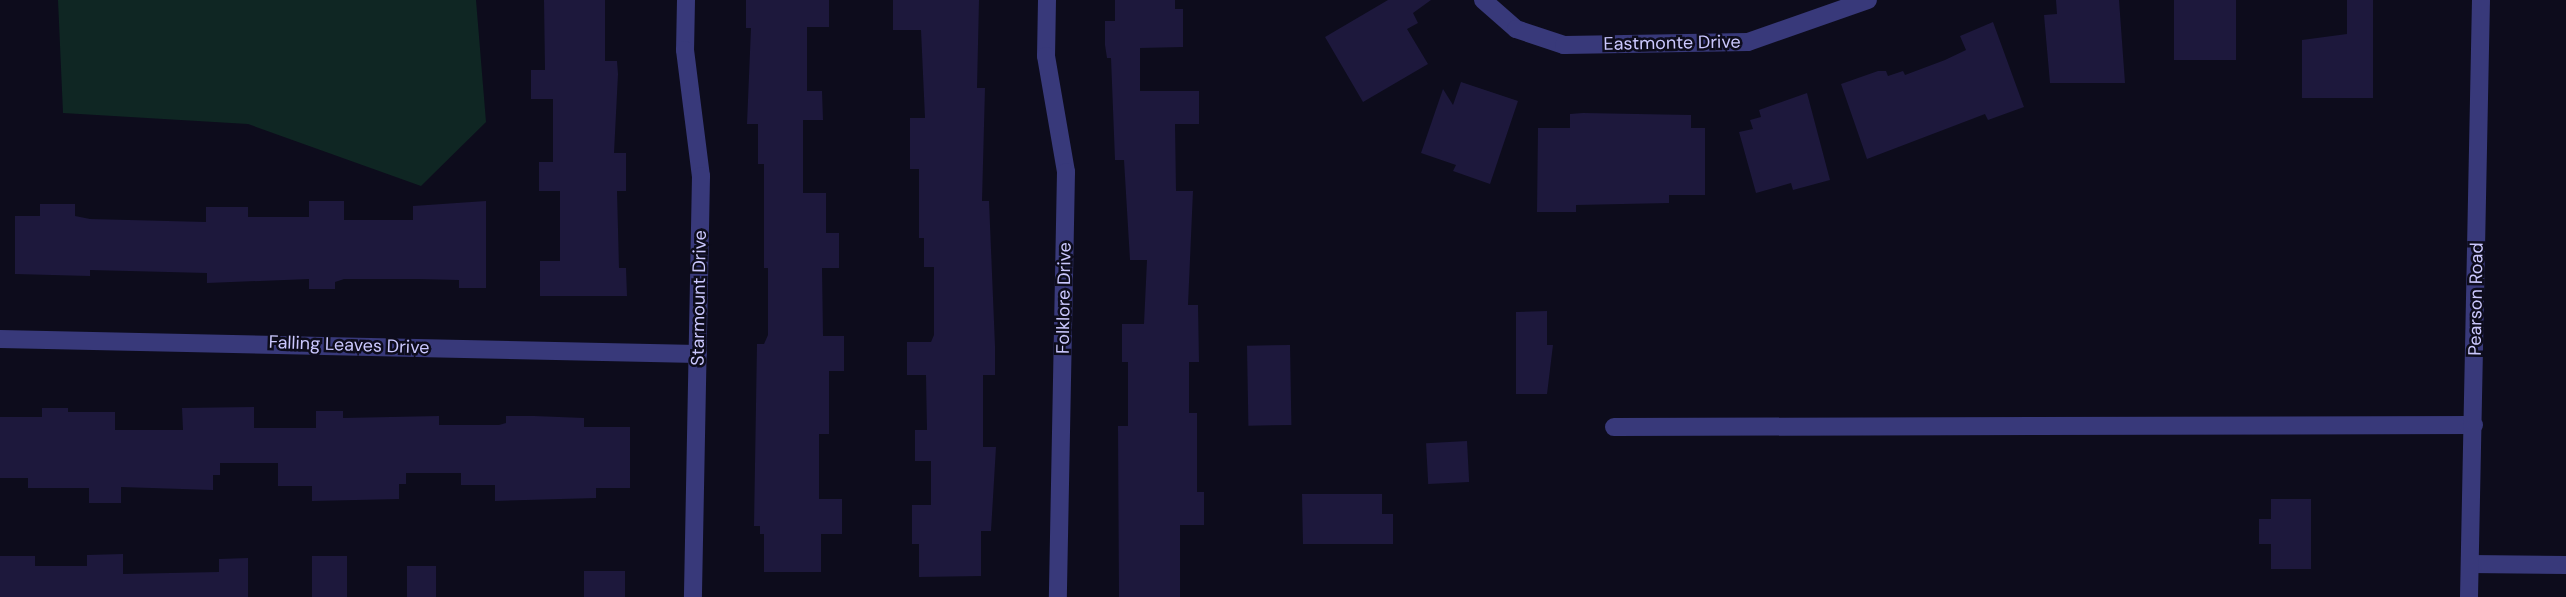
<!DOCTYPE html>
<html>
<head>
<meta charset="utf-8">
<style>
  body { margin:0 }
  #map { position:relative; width:2566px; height:597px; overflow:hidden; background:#0d0c1c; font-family:"DM Sans",sans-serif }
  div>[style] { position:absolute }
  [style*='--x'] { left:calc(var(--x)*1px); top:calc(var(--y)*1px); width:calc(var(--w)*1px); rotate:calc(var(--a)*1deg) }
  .green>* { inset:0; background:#0f2623 }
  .building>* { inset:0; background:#1d183c; transform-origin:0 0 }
  .minor>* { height:18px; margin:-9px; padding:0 9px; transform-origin:9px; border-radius:9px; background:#38397a }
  span { translate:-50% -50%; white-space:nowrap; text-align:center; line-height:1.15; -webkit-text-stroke:5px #0d0c1c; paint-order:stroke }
  .street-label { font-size:18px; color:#cbc8fe }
</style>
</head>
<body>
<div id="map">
  <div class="green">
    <div style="clip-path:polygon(58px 0,476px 0,486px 122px,421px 186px,248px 124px,63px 113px)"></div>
  </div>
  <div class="building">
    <div style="clip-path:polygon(544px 0,605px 0,605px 61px,617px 61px,618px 74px,614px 153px,626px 153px,626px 191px,617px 191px,619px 268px,626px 268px,627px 296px,540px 296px,540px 261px,560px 261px,560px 191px,539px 191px,539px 162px,553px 162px,553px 99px,531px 99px,531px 70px,545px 70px)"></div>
    <div style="clip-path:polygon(746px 0,829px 0,829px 27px,807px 27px,807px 91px,822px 91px,823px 120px,803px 120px,803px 193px,826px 193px,826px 233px,839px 233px,839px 268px,822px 268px,823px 336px,844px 336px,844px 371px,829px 371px,829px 434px,819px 434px,819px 499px,842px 499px,842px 534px,821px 534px,821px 572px,764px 572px,764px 534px,760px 534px,760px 526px,754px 526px,757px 344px,764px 344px,768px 335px,768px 268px,764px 268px,764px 164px,758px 164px,758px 124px,747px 124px,751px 28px,746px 28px)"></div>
    <div style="clip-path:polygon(893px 0,979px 0,977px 88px,985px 88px,982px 201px,989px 201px,995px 346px,995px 375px,983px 375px,983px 447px,996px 447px,991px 531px,981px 531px,981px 576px,919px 577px,919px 544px,912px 544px,912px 505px,931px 505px,931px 461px,915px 461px,915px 430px,927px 430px,926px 375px,907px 375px,907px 342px,931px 342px,934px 335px,934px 267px,924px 267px,924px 238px,919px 238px,919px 169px,910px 169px,910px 118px,925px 118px,921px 30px,893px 30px)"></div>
    <div style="clip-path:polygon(1115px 0,1175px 0,1175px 9px,1183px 9px,1183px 47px,1140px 48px,1140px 91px,1199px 91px,1199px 124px,1175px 124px,1176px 191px,1193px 191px,1188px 305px,1198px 305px,1199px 362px,1189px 362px,1189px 413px,1197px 413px,1197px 492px,1204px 492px,1204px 525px,1180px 525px,1180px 597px,1119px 597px,1118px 426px,1128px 426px,1128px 362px,1122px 362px,1122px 324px,1144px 324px,1147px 260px,1130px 260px,1124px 160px,1115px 160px,1111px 58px,1107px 58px,1105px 45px,1105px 21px,1115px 21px)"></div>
    <div style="clip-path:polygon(1388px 0,1431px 0,1413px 13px,1418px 23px,1407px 29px,1428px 64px,1363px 102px,1325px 37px)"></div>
    <div style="clip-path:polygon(2056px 0,2119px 0,2125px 83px,2050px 83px,2044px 15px,2057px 14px)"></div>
    <div style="left:2174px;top:0;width:62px;height:60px"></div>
    <div style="clip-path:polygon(2347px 0,2373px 0,2373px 98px,2302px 98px,2302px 40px,2347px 34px)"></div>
    <div style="clip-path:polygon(1993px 22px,2024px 107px,1988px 120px,1985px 114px,1867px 159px,1841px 84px,1878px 71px,1886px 71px,1888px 76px,1903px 71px,1905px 75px,1945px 60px,1966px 50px,1960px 36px)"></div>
    <div style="clip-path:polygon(1461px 82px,1518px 101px,1490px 184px,1453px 171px,1456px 165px,1421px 153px,1443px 89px,1453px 105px)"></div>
    <div style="clip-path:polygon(1807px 93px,1830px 180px,1793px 190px,1791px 183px,1756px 193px,1739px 132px,1753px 129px,1750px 120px,1761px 117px,1759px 110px)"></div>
    <div style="clip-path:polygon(1583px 113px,1691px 115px,1691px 128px,1705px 128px,1705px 195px,1669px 195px,1669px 203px,1576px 205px,1576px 212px,1537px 212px,1538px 128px,1570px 128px,1570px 114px)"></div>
    <div style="clip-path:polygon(309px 201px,344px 201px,344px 220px,413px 220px,413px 206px,486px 201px,486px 288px,459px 288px,459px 280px,418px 279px,344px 279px,335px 282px,335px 289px,309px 289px,309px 279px,207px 283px,207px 273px,90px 270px,90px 276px,15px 274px,15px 216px,40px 216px,40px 204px,75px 204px,75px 216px,90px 219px,206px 222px,206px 207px,248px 207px,248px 217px,309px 217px)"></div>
    <div style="clip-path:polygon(1547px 311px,1547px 345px,1553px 345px,1547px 394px,1516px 394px,1516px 312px)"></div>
    <div style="left:1290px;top:345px;width:80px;height:43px;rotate:89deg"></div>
    <div style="clip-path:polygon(254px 407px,254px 428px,316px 428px,316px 411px,343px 411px,343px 418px,439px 416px,439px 425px,499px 425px,506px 423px,506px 416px,534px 416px,584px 418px,584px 427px,630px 427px,630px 488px,596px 488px,596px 498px,495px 501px,495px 485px,461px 485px,461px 473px,406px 473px,406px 484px,399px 484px,399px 499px,312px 501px,312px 486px,278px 486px,278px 463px,220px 463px,220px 475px,213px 475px,213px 490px,121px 487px,121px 503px,89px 503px,89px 488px,28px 488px,28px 478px,0 478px,0 417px,42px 417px,42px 408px,68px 408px,68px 412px,115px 412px,115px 430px,183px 430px,182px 408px)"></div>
    <div style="left:1467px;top:441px;width:41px;height:41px;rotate:87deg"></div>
    <div style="clip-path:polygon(1302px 494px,1382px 494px,1382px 514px,1393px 514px,1393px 544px,1303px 544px)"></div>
    <div style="clip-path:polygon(2271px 499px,2311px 499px,2311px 569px,2271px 569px,2271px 544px,2259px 544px,2259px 519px,2271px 519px)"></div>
    <div style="clip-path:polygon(123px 554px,123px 574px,219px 572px,219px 559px,248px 558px,248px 597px,0 597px,0 556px,35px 556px,35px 566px,87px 566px,87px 555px)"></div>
    <div style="left:347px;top:556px;width:41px;height:35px;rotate:90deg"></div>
    <div style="left:407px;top:566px;width:29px;height:31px"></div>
    <div style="left:584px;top:571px;width:41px;height:26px"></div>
  </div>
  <div class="minor">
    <div style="--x:686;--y:0;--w:50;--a:91.1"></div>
    <div style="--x:685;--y:50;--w:127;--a:82.8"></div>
    <div style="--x:701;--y:176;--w:421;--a:91.1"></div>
    <div style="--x:1047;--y:0;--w:56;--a:91"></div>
    <div style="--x:1046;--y:56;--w:118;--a:80.2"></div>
    <div style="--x:1066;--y:172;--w:425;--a:91.1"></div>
    <div style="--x:1483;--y:0;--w:44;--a:41.3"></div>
    <div style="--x:1516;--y:29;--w:51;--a:18.4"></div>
    <div style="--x:1564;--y:45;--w:184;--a:-0.9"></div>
    <div style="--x:1748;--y:42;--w:127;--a:-19.3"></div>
    <div style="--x:0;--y:339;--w:698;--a:1.23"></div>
    <div style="--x:1614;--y:427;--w:860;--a:-0.13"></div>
    <div style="--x:2470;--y:564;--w:96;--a:0.6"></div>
    <div style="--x:2469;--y:597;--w:597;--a:-88.85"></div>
  </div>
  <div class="street-label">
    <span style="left:1672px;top:43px;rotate:-1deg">Eastmonte Drive</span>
    <span style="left:699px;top:298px;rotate:-89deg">Starmount Drive</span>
    <span style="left:1064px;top:298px;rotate:-89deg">Folklore Drive</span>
    <span style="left:2476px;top:299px;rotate:-89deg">Pearson Road</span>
    <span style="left:349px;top:345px;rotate:2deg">Falling Leaves Drive</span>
  </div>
</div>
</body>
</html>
